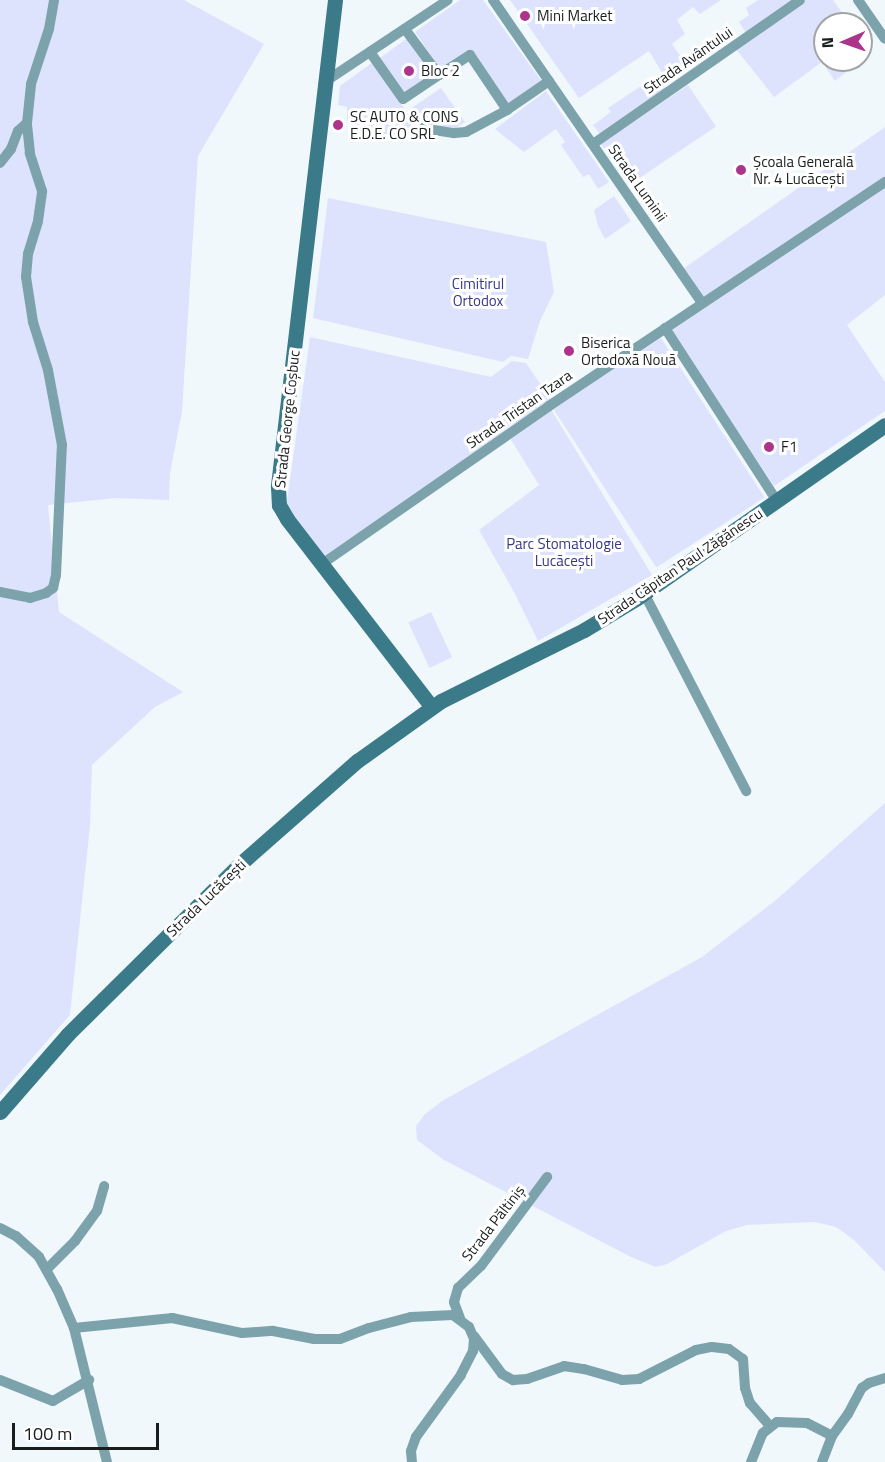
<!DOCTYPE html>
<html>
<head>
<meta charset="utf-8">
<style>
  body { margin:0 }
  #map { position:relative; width:885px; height:1462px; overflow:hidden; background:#f1f8fc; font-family:"Titillium Web",sans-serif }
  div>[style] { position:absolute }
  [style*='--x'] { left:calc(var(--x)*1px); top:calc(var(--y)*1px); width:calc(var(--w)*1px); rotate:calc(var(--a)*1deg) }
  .green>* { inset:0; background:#dee3fd; transform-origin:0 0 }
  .street>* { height:10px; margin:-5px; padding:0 5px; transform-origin:5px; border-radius:5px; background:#7ca3ac }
  .secondary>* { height:15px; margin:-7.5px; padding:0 7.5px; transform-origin:7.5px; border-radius:7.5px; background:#3b7a88 }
  .dots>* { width:16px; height:16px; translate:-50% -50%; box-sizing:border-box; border:3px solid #fff; border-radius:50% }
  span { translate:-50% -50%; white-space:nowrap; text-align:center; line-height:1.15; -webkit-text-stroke:6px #fff; paint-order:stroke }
  .poi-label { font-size:15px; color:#1a1d1e }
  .left { translate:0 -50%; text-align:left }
  .street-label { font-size:15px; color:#1a1d1e }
  .park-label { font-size:15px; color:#373988 }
  .north { position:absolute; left:813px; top:12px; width:60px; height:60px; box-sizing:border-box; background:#fff; border:2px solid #a3a5a5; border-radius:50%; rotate:268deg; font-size:16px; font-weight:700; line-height:24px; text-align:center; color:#1a1d1e }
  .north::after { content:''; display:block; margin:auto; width:21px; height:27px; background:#ac348b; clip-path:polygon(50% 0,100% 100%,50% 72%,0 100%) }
  .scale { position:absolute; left:12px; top:1423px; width:147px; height:27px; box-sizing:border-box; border:3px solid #1a1d1e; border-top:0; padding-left:8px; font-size:18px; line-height:21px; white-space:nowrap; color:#1a1d1e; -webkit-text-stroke:4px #fff; paint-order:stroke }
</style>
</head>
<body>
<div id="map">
  <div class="green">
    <div style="clip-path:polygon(0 0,184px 0,264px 44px,198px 156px,182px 412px,170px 473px,169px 500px,116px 498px,48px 505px,59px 612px,183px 692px,155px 707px,92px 765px,90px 826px,70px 1015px,0 1095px)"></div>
    <div style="clip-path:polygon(460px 0,483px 0,542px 82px,508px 105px,470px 51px,441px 70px,415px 32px)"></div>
    <div style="clip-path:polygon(510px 0,721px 0,700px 14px,693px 7px,677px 20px,685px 34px,672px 44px,688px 67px,667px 81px,649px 51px,579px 98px)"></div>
    <div style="clip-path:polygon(758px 0,794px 0,746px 33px,739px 22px,749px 15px,746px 8px)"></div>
    <div style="clip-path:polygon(806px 0,833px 0,850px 24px,825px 24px,825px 60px,861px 60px,861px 39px,870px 53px,835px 81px,822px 62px,774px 97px,736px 49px)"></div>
    <div style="left:406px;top:39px;width:44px;height:34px;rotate:54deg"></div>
    <div style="clip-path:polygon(373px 62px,416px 126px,407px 141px,351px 126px,347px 120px,347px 107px,338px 105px,340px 86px)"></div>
    <div style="clip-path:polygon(660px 80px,666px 89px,600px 134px,593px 125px,611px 112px,608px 108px,641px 86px,644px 91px)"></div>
    <div style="left:688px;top:85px;width:50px;height:105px;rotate:56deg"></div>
    <div style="clip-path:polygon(441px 88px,465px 122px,453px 130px,422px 126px,410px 109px)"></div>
    <div style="clip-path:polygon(546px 91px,609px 182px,598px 189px,589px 174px,583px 177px,561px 145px,565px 142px,556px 129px,524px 152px,495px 129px)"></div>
    <div style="clip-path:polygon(885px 127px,885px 177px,704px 299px,683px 269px)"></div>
    <div style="clip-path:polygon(885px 187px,885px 295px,847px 325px,885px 382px,885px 411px,774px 486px,671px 331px)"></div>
    <div style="clip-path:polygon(614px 196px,631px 221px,605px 239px,598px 226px,594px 210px)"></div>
    <div style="clip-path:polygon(328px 198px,546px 242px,554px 292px,540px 321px,528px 359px,511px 356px,503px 362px,313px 318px)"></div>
    <div style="clip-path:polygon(310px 337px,491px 377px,512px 361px,526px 363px,552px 401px,327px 560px,286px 508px)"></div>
    <div style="left:661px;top:338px;width:190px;height:129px;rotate:57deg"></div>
    <div style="clip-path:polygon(549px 406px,652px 575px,538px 641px,514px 592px,479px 530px,539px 485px,508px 435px)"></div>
    <div style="left:431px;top:612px;width:50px;height:25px;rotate:65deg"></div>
    <div style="clip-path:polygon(885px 803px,885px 1272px,854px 1240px,836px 1227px,815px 1222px,747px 1225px,726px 1231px,667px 1264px,656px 1267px,631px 1257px,444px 1160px,417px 1140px,416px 1126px,425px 1114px,442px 1101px,702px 957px,776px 900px)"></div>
  </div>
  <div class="street">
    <div style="--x:493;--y:0;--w:368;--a:55.4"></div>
    <div style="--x:858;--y:0;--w:47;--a:55.3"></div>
    <div style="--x:370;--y:52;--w:57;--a:54.9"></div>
    <div style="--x:403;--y:99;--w:43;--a:-33.7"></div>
    <div style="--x:439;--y:75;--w:57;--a:-126.5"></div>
    <div style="--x:439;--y:75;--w:37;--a:-33"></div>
    <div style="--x:470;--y:55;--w:66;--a:56.1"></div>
    <div style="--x:507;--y:110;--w:51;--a:-34.6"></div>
    <div style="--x:326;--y:81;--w:146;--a:-33.6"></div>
    <div style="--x:421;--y:128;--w:33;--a:9"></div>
    <div style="--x:454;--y:133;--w:12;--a:-5"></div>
    <div style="--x:466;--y:132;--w:47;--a:-28.2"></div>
    <div style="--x:593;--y:144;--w:252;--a:-34.8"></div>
    <div style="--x:0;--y:163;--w:18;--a:-52"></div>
    <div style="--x:11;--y:149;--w:19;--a:-69"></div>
    <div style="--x:18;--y:131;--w:12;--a:-42"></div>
    <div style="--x:27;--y:123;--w:39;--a:-84"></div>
    <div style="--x:31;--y:84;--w:58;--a:-71.9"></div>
    <div style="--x:49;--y:29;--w:29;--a:-80"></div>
    <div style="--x:665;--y:328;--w:206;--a:57.1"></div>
    <div style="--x:322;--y:564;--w:277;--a:-34.8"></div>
    <div style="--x:549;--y:406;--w:404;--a:-33.7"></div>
    <div style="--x:0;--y:592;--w:31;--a:11"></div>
    <div style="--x:30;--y:598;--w:17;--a:-17"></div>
    <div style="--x:46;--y:593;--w:9;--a:-36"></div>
    <div style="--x:53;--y:588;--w:13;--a:-77"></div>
    <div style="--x:56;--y:575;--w:130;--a:-87.4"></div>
    <div style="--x:62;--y:445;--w:76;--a:-100.6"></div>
    <div style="--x:48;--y:370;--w:50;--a:-107.4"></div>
    <div style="--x:33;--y:322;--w:46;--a:-98.8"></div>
    <div style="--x:26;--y:277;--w:23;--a:-85"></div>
    <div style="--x:28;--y:254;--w:34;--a:-73"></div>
    <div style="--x:38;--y:221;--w:30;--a:-82"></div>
    <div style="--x:42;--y:191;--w:40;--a:-108"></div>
    <div style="--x:30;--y:153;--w:30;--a:-96"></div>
    <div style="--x:644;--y:593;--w:223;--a:62.7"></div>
    <div style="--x:0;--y:1228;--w:18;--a:27"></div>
    <div style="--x:16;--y:1236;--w:31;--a:42"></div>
    <div style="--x:39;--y:1257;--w:37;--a:61"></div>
    <div style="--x:57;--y:1289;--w:43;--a:66.4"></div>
    <div style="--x:74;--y:1328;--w:138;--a:76.2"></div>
    <div style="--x:47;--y:1269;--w:40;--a:-45"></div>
    <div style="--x:75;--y:1241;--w:37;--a:-54"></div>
    <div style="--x:97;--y:1211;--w:26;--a:-74"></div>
    <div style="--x:460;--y:1318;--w:17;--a:-111"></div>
    <div style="--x:454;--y:1302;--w:15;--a:-74"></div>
    <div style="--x:458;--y:1288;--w:32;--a:-44"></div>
    <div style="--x:481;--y:1266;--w:111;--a:-53.4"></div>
    <div style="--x:74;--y:1328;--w:99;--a:-5.8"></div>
    <div style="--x:172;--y:1318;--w:72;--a:12.1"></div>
    <div style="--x:242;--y:1333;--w:31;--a:-4"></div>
    <div style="--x:273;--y:1331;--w:42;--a:11"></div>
    <div style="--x:314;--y:1339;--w:26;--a:0"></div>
    <div style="--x:340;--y:1339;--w:31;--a:-21"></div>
    <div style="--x:369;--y:1328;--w:43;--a:-14.7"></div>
    <div style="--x:411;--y:1317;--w:42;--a:-2.7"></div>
    <div style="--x:453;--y:1315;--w:20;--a:37"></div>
    <div style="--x:469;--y:1327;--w:13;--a:67"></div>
    <div style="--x:474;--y:1339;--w:12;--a:95"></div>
    <div style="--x:473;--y:1351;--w:27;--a:117"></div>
    <div style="--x:461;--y:1375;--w:77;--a:126"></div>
    <div style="--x:416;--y:1437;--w:15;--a:110"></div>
    <div style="--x:411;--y:1451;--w:11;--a:85"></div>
    <div style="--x:474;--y:1336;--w:47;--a:53.6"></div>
    <div style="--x:502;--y:1374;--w:13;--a:29"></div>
    <div style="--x:513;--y:1380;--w:14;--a:-4"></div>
    <div style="--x:527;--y:1379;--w:39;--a:-19"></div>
    <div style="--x:564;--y:1366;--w:20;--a:9"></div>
    <div style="--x:584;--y:1369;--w:40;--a:16"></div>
    <div style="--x:622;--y:1380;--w:17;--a:-3"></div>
    <div style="--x:639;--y:1379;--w:64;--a:-27"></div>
    <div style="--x:696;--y:1350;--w:16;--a:-11"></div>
    <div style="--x:712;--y:1347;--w:17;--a:7"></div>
    <div style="--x:729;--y:1349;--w:17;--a:36"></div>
    <div style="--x:743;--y:1359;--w:29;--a:86"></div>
    <div style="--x:745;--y:1388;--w:16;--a:72"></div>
    <div style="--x:750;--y:1403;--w:30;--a:49"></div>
    <div style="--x:0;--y:1380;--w:57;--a:21.6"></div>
    <div style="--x:53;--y:1401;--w:42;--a:-30.3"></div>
    <div style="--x:751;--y:1462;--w:31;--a:-68"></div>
    <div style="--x:763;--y:1433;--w:18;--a:-38"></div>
    <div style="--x:777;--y:1422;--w:30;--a:2"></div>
    <div style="--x:807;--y:1423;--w:28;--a:27"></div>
    <div style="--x:822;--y:1462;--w:28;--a:-69"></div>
    <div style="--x:832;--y:1436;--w:27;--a:-54"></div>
    <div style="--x:848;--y:1414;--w:30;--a:-62"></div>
    <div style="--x:862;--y:1388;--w:9;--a:-36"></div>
    <div style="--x:869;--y:1383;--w:17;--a:-17"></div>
  </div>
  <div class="secondary">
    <div style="--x:335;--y:0;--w:490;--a:96.7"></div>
    <div style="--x:278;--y:487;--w:18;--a:87"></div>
    <div style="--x:279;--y:505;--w:16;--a:60"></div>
    <div style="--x:287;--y:519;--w:237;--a:52.4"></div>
    <div style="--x:0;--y:1112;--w:103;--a:-48.9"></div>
    <div style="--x:68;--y:1034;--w:242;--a:-44.7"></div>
    <div style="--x:240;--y:864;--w:156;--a:-41.4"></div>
    <div style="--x:357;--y:761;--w:103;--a:-35.5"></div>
    <div style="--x:441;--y:701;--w:160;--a:-26.4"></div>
    <div style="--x:584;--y:630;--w:62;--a:-31.1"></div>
    <div style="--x:637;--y:598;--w:302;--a:-34.9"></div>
  </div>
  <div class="dots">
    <div style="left:525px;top:16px;background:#ac348b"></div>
    <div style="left:409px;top:71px;background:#ac348b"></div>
    <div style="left:338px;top:125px;background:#ac348b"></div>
    <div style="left:741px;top:170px;background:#ac348b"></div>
    <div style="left:569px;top:351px;background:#ac348b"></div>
    <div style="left:769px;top:447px;background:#ac348b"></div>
  </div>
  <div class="poi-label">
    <span class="left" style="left:537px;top:16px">Mini Market</span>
    <span class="left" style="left:421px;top:71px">Bloc 2</span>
    <span class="left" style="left:350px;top:125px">SC AUTO &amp; CONS<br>E.D.E. CO SRL</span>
    <span class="left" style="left:753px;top:170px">Școala Generală<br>Nr. 4 Lucăcești</span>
    <span class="left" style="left:581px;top:351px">Biserica<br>Ortodoxă Nouă</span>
    <span class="left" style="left:781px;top:447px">F1</span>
  </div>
  <div class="street-label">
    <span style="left:688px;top:60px;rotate:-35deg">Strada Avântului</span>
    <span style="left:638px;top:183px;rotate:55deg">Strada Luminii</span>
    <span style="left:519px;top:409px;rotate:-35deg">Strada Tristan Tzara</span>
    <span style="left:287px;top:419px;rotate:-84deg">Strada George Coșbuc</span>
    <span style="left:680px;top:566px;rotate:-34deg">Strada Căpitan Paul Zăgănescu</span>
    <span style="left:206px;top:898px;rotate:-44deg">Strada Lucăcești</span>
    <span style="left:493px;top:1223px;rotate:-52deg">Strada Păltiniș</span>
  </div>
  <div class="park-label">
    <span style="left:478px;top:292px">Cimitirul<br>Ortodox</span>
    <span style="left:564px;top:552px">Parc Stomatologie<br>Lucăcești</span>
  </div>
  <div class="north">N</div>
  <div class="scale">100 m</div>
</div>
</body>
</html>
